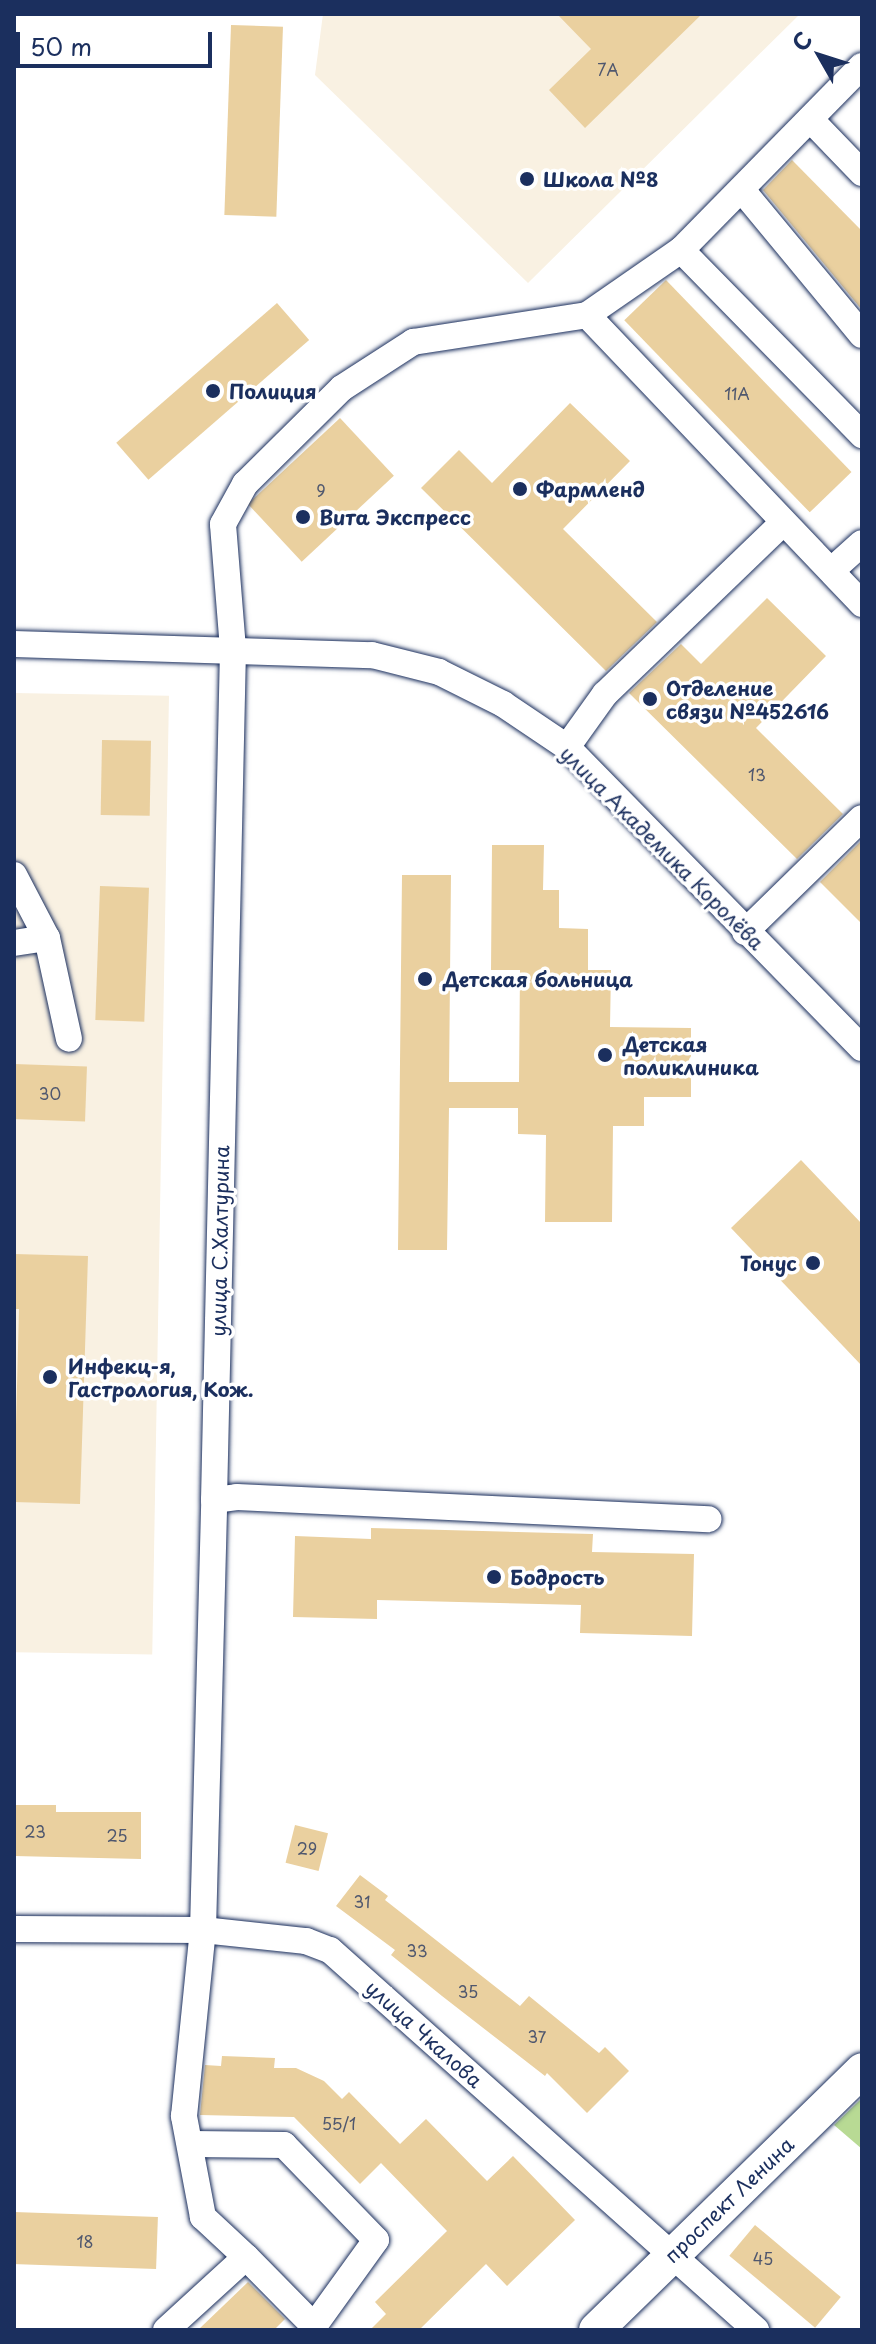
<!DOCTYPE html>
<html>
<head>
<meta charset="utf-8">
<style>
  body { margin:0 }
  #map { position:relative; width:876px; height:2344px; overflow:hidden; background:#fff; font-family:"Playpen Sans",sans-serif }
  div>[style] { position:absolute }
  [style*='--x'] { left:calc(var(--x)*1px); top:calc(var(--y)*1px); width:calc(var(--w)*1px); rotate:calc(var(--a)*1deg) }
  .built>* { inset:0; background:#f9f1e2; transform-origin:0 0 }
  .green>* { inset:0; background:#b8da94 }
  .building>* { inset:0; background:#ead09f; transform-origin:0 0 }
  .roads { filter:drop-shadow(0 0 2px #1b2f5e) drop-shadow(0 0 2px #1b2f5e) }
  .minor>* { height:26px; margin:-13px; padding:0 13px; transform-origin:13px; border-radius:13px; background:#fff }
  .major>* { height:34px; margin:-17px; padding:0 17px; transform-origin:17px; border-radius:17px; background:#fff }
  .dots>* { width:22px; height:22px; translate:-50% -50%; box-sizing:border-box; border:4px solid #fff; border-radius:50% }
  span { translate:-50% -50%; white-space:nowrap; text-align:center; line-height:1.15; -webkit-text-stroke:7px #fff; paint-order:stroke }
  .number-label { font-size:16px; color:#4f576e }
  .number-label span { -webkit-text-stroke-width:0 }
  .poi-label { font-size:20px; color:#1b2f5e; font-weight:700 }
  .left { translate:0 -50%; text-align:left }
  .right { translate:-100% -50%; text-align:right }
  .street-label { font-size:20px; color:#1b2f5e }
  .frame { position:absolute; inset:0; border:16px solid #1b2f5e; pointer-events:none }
  .north { position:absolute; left:780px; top:16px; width:80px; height:80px; -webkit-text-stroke:6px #fff; paint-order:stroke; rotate:309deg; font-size:22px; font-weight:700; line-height:32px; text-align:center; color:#1b2f5e }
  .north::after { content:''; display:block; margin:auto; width:28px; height:36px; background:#1b2f5e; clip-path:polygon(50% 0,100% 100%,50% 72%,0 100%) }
  .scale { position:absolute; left:16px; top:32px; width:196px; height:36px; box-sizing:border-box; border:4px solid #1b2f5e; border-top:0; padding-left:10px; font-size:24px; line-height:28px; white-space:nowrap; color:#1b2f5e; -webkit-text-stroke:6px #fff; paint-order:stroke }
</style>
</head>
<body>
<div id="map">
  <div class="built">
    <div style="clip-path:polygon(323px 14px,800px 14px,528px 283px,315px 75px)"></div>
    <div style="left:14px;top:693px;width:155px;height:959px;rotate:1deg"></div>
  </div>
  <div class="green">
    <div style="clip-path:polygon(862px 2098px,862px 2149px,834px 2125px)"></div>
  </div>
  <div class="building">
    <div style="clip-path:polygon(557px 14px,702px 14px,585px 128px,549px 90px,591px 49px)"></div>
    <div style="left:231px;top:25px;width:52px;height:190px;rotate:2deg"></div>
    <div style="clip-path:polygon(792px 160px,862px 231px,862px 310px,763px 190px)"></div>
    <div style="left:666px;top:280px;width:267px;height:58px;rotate:46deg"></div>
    <div style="left:277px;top:303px;width:49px;height:213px;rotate:49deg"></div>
    <div style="clip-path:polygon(570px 403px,630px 461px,563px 529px,657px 622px,606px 671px,421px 488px,459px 450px,492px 483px)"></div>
    <div style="left:340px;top:418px;width:79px;height:126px;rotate:47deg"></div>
    <div style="clip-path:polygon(767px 598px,826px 656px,756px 728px,843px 814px,797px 859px,629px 693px,681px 644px,701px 664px)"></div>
    <div style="left:102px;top:740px;width:49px;height:75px;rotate:1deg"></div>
    <div style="clip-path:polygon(862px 840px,862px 924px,820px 882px)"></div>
    <div style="clip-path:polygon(492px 845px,544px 845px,543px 890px,559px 890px,559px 928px,588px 929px,588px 970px,611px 970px,610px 1027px,691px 1028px,691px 1097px,644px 1097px,644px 1126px,613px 1126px,612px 1222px,545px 1222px,546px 1135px,518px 1134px,518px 1108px,449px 1108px,447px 1250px,398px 1250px,402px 875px,451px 875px,449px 1082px,519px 1082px,520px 970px,491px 970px)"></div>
    <div style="left:100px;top:886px;width:49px;height:134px;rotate:2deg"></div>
    <div style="left:14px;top:1064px;width:73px;height:55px;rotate:2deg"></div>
    <div style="clip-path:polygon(801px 1160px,862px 1224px,862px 1366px,731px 1228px)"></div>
    <div style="clip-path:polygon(14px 1254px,88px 1256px,80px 1504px,14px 1502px,19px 1309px,14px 1309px)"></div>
    <div style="clip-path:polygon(371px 1528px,593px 1534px,592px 1552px,694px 1554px,692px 1636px,580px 1633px,581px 1605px,377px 1600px,377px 1619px,293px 1617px,295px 1536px,371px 1539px)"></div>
    <div style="clip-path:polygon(14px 1805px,56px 1805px,56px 1812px,141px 1812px,141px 1859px,14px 1856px)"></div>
    <div style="left:295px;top:1825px;width:34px;height:39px;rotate:14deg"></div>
    <div style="clip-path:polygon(360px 1875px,388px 1896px,385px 1900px,520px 2006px,529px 1996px,599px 2053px,605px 2047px,629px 2071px,587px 2113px,547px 2073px,545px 2076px,442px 1996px,391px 1955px,395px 1950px,336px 1906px)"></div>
    <div style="clip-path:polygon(222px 2056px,275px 2058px,274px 2068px,296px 2068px,324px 2081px,342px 2099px,349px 2092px,400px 2144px,426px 2119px,487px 2181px,513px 2156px,575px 2220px,507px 2286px,486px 2264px,419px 2330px,370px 2330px,386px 2314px,375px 2302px,447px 2231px,381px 2163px,360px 2184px,294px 2117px,200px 2115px,205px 2065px,221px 2066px)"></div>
    <div style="left:14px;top:2212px;width:144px;height:52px;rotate:2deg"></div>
    <div style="left:755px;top:2225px;width:112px;height:40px;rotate:40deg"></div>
    <div style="clip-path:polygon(248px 2282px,285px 2319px,274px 2330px,198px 2330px)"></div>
  </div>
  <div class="roads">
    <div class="minor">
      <div style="--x:810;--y:119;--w:75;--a:46.1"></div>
      <div style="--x:742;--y:190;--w:188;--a:50.4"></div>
      <div style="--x:681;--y:250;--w:259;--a:45.6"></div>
      <div style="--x:587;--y:315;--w:399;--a:46.4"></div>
      <div style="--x:832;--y:570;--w:40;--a:-42"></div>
      <div style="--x:14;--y:644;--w:358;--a:1.8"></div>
      <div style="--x:372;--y:655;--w:69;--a:14.2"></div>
      <div style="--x:439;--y:672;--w:72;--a:26.6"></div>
      <div style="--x:503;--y:704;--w:77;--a:33.9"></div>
      <div style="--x:567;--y:747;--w:421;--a:45.6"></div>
      <div style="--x:567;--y:747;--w:65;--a:-54.4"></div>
      <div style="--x:605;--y:694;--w:247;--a:-43.9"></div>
      <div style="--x:14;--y:875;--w:71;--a:62.4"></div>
      <div style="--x:47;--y:938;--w:103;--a:77.7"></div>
      <div style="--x:745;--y:932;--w:163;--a:-44.3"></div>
      <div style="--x:14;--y:943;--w:33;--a:-9"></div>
      <div style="--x:214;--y:1500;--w:23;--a:-7"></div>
      <div style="--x:237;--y:1497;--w:472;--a:2.7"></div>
      <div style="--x:14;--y:1929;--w:189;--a:0.3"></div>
      <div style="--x:203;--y:1930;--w:104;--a:6.1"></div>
      <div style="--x:306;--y:1941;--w:26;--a:21"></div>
      <div style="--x:330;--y:1950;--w:571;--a:41.73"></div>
      <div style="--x:192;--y:2144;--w:92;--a:0.6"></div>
      <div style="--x:284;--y:2145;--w:132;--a:45.9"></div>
      <div style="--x:376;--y:2240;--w:111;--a:125.8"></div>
      <div style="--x:246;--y:2257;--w:97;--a:45.4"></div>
      <div style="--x:166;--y:2330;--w:108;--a:-42.4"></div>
      <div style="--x:246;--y:2257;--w:59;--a:-137.1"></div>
      <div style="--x:203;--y:2217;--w:103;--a:-100.7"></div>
      <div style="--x:184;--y:2116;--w:187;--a:-84.2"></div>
      <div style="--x:203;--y:1930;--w:430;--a:-88.5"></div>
      <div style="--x:214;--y:1500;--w:851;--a:-88.72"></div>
      <div style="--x:233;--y:649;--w:125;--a:-94.6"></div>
      <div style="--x:223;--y:524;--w:46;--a:-61.2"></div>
      <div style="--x:245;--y:484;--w:136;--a:-44.7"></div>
      <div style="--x:342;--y:388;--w:85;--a:-32.9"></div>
      <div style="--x:413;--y:342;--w:176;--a:-8.8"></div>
      <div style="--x:587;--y:315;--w:114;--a:-34.7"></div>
      <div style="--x:681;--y:250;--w:258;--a:-45.5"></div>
    </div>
    <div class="major">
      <div style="--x:596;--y:2330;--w:372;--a:-44.3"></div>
    </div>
  </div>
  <div class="dots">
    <div style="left:527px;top:179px;background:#1b2f5e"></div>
    <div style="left:213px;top:391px;background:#1b2f5e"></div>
    <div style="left:520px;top:489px;background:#1b2f5e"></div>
    <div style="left:303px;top:517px;background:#1b2f5e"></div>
    <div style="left:650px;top:699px;background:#1b2f5e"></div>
    <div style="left:425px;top:979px;background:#1b2f5e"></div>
    <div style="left:605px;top:1055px;background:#1b2f5e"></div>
    <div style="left:813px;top:1263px;background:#1b2f5e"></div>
    <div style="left:50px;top:1377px;background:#1b2f5e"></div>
    <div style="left:494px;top:1577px;background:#1b2f5e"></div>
  </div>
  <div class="number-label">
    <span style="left:608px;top:69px">7А</span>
    <span style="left:737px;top:393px">11А</span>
    <span style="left:321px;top:490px">9</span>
    <span style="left:757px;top:774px">13</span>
    <span style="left:50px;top:1093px">30</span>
    <span style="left:35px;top:1831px">23</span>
    <span style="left:117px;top:1835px">25</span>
    <span style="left:307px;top:1848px">29</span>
    <span style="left:362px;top:1901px">31</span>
    <span style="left:417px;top:1950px">33</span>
    <span style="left:468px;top:1991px">35</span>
    <span style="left:537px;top:2036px">37</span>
    <span style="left:339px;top:2123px">55/1</span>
    <span style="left:85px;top:2241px">18</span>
    <span style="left:763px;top:2258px">45</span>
  </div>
  <div class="poi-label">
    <span class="left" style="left:543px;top:179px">Школа №8</span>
    <span class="left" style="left:229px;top:391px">Полиция</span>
    <span class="left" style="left:536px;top:489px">Фармленд</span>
    <span class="left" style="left:319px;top:517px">Вита Экспресс</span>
    <span class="left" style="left:666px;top:700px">Отделение<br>связи №452616</span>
    <span class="left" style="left:443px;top:979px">Детская больница</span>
    <span class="left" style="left:623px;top:1056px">Детская<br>поликлиника</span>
    <span class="right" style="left:797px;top:1263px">Тонус</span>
    <span class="left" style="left:68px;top:1378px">Инфекц-я,<br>Гастрология, Кож.</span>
    <span class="left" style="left:510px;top:1577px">Бодрость</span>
  </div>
  <div class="street-label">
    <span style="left:662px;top:848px;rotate:45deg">улица Академика Королёва</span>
    <span style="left:220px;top:1241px;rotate:-89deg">улица С.Халтурина</span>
    <span style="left:424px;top:2034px;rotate:42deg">улица Чкалова</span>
    <span style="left:729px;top:2200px;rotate:-44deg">проспект Ленина</span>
  </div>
  <div class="frame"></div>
  <div class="north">С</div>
  <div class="scale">50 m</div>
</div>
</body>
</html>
